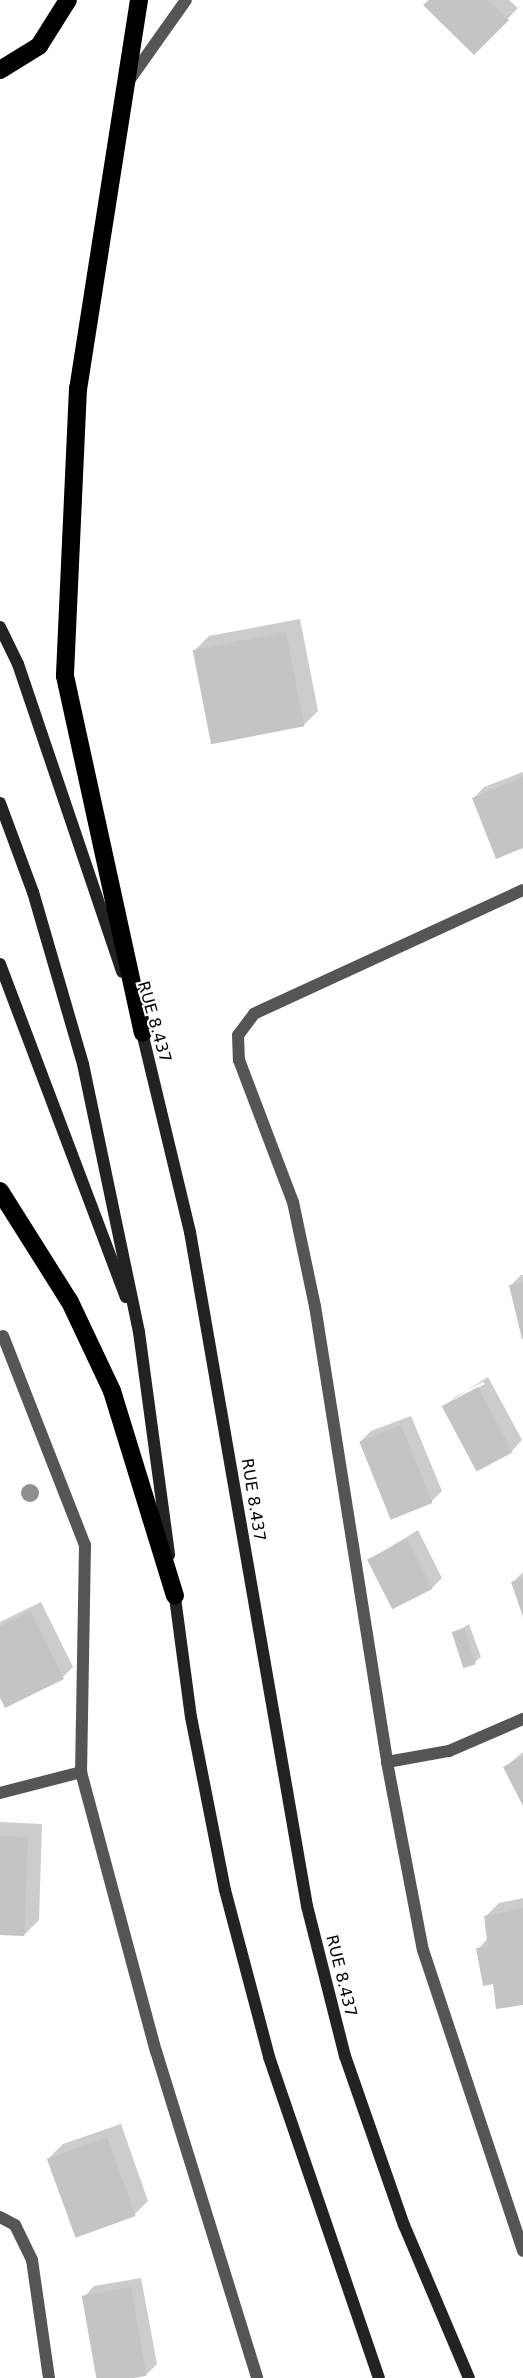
<!DOCTYPE html>
<html>
<head>
<meta charset="utf-8">
<style>
  body { margin:0 }
  #map { position:relative; width:523px; height:2378px; overflow:hidden; background:#fff; font-family:"DejaVu Sans",sans-serif }
  div>[style] { position:absolute }
  [style*='--x'] { left:calc(var(--x)*1px); top:calc(var(--y)*1px); width:calc(var(--w)*1px); rotate:calc(var(--a)*1deg) }
  .shadow>* { inset:0; background:#0003 }
  .building>* { inset:0; background:#c4c4c4; transform-origin:0 0 }
  .street>* { height:12px; margin:-6px; padding:0 6px; transform-origin:6px; border-radius:6px; background:#555 }
  .secondary>* { height:12px; margin:-6px; padding:0 6px; transform-origin:6px; border-radius:6px; background:#222 }
  .highway>* { height:18px; margin:-9px; padding:0 9px; transform-origin:9px; border-radius:9px; background:#000 }
  .trees>* { width:18px; height:18px; margin:-9px; border-radius:50%; background:#8f8f8f }
  span { translate:-50% -50%; white-space:nowrap; text-align:center; line-height:1.15; -webkit-text-stroke:4.5px #fff; paint-order:stroke }
  .street-label { font-size:16px; color:#000 }
</style>
</head>
<body>
<div id="map">
  <div class="shadow">
    <div style="clip-path:polygon(431px 0,509px 0,518px 8px,474px 53px)"></div>
    <div style="clip-path:polygon(300px 619px,318px 711px,304px 725px,195px 650px,209px 636px)"></div>
    <div style="clip-path:polygon(523px 772px,523px 847px,474px 798px,484px 787px)"></div>
    <div style="clip-path:polygon(521px 1275px,523px 1275px,523px 1335px,511px 1285px)"></div>
    <div style="clip-path:polygon(evenodd,488px 1377px,522px 1440px,512px 1451px,443px 1406px,488px 1377px,483px 1382px,485px 1384px,453px 1401px,453px 1398px,483px 1382px)"></div>
    <div style="clip-path:polygon(411px 1416px,442px 1491px,431px 1502px,360px 1442px,371px 1431px)"></div>
    <div style="clip-path:polygon(418px 1530px,442px 1578px,432px 1588px,369px 1560px)"></div>
    <div style="clip-path:polygon(523px 1572px,523px 1613px,513px 1582px)"></div>
    <div style="clip-path:polygon(41px 1602px,73px 1667px,63px 1677px,0 1694px,0 1622px)"></div>
    <div style="clip-path:polygon(469px 1624px,481px 1657px,475px 1662px,454px 1633px)"></div>
    <div style="clip-path:polygon(523px 1752px,523px 1803px,505px 1767px)"></div>
    <div style="clip-path:polygon(0 1822px,42px 1824px,39px 1920px,25px 1934px,0 1934px)"></div>
    <div style="clip-path:polygon(523px 1898px,523px 2003px,494px 1982px,478px 1949px,488px 1938px,485px 1917px,499px 1903px)"></div>
    <div style="clip-path:polygon(121px 2124px,148px 2201px,134px 2215px,49px 2158px,63px 2144px)"></div>
    <div style="clip-path:polygon(141px 2278px,157px 2364px,147px 2374px,99px 2378px,84px 2297px,94px 2286px)"></div>
  </div>
  <div class="building">
    <div style="clip-path:polygon(429px 0,488px 0,509px 20px,474px 55px,423px 5px)"></div>
    <div style="left:286px;top:632px;width:96px;height:95px;rotate:79deg"></div>
    <div style="clip-path:polygon(523px 777px,523px 848px,496px 859px,472px 798px)"></div>
    <div style="clip-path:polygon(523px 1282px,523px 1339px,522px 1339px,509px 1285px)"></div>
    <div style="left:478px;top:1387px;width:74px;height:41px;rotate:62deg"></div>
    <div style="left:401px;top:1425px;width:84px;height:45px;rotate:68deg"></div>
    <div style="left:407px;top:1539px;width:56px;height:45px;rotate:63deg"></div>
    <div style="clip-path:polygon(523px 1578px,523px 1617px,511px 1582px)"></div>
    <div style="clip-path:polygon(31px 1611px,64px 1679px,5px 1708px,0 1698px,0 1626px)"></div>
    <div style="left:464px;top:1628px;width:38px;height:13px;rotate:72deg"></div>
    <div style="clip-path:polygon(523px 1756px,523px 1806px,503px 1767px)"></div>
    <div style="left:0;top:1836px;width:28px;height:99px;rotate:2deg"></div>
    <div style="clip-path:polygon(523px 1908px,523px 2005px,496px 2009px,493px 1984px,483px 1986px,476px 1948px,488px 1947px,484px 1916px)"></div>
    <div style="left:107px;top:2137px;width:84px;height:64px;rotate:70deg"></div>
    <div style="left:131px;top:2287px;width:90px;height:50px;rotate:80deg"></div>
  </div>
  <div class="street">
    <div style="--x:128;--y:82;--w:100;--a:-54.7"></div>
    <div style="--x:523;--y:890;--w:296;--a:155.3"></div>
    <div style="--x:254;--y:1014;--w:26;--a:127"></div>
    <div style="--x:238;--y:1035;--w:25;--a:88"></div>
    <div style="--x:239;--y:1060;--w:152;--a:69.2"></div>
    <div style="--x:293;--y:1202;--w:106;--a:78.1"></div>
    <div style="--x:315;--y:1306;--w:462;--a:81"></div>
    <div style="--x:387;--y:1762;--w:191;--a:79.2"></div>
    <div style="--x:423;--y:1950;--w:317;--a:71.6"></div>
    <div style="--x:3;--y:1336;--w:225;--a:68.6"></div>
    <div style="--x:85;--y:1545;--w:227;--a:91"></div>
    <div style="--x:81;--y:1772;--w:289;--a:75"></div>
    <div style="--x:156;--y:2051;--w:342;--a:72.8"></div>
    <div style="--x:387;--y:1762;--w:63;--a:-10.1"></div>
    <div style="--x:449;--y:1751;--w:81;--a:-23.4"></div>
    <div style="--x:0;--y:1793;--w:84;--a:-14.5"></div>
    <div style="--x:0;--y:2217;--w:17;--a:28"></div>
    <div style="--x:15;--y:2225;--w:39;--a:64"></div>
    <div style="--x:32;--y:2260;--w:119;--a:81.8"></div>
  </div>
  <div class="secondary">
    <div style="--x:0;--y:627;--w:41;--a:64.1"></div>
    <div style="--x:18;--y:664;--w:325;--a:71.3"></div>
    <div style="--x:0;--y:803;--w:95;--a:69.7"></div>
    <div style="--x:33;--y:892;--w:179;--a:73.8"></div>
    <div style="--x:83;--y:1064;--w:274;--a:78.2"></div>
    <div style="--x:139;--y:1332;--w:225;--a:82.3"></div>
    <div style="--x:0;--y:964;--w:356;--a:69.3"></div>
    <div style="--x:141;--y:1028;--w:210;--a:76.5"></div>
    <div style="--x:190;--y:1232;--w:684;--a:80.15"></div>
    <div style="--x:307;--y:1906;--w:155;--a:75.8"></div>
    <div style="--x:345;--y:2056;--w:179;--a:70.8"></div>
    <div style="--x:404;--y:2225;--w:166;--a:67"></div>
    <div style="--x:174;--y:1590;--w:128;--a:82.4"></div>
    <div style="--x:191;--y:1717;--w:176;--a:78.9"></div>
    <div style="--x:225;--y:1890;--w:173;--a:75.2"></div>
    <div style="--x:269;--y:2057;--w:339;--a:71.1"></div>
  </div>
  <div class="highway">
    <div style="--x:139;--y:0;--w:393;--a:98.9"></div>
    <div style="--x:78;--y:388;--w:288;--a:92.6"></div>
    <div style="--x:65;--y:676;--w:365;--a:77.7"></div>
    <div style="--x:0;--y:70;--w:46;--a:-31.6"></div>
    <div style="--x:39;--y:46;--w:54;--a:-57.8"></div>
    <div style="--x:0;--y:1191;--w:131;--a:57.8"></div>
    <div style="--x:70;--y:1302;--w:98;--a:64.7"></div>
    <div style="--x:112;--y:1391;--w:214;--a:72.9"></div>
  </div>
  <div class="trees">
    <div style="left:30px;top:1493px"></div>
  </div>
  <div class="street-label">
    <span style="left:154px;top:1022px;rotate:74deg">RUE 8.437</span>
    <span style="left:253px;top:1500px;rotate:81deg">RUE 8.437</span>
    <span style="left:341px;top:1976px;rotate:76deg">RUE 8.437</span>
  </div>
</div>
</body>
</html>
